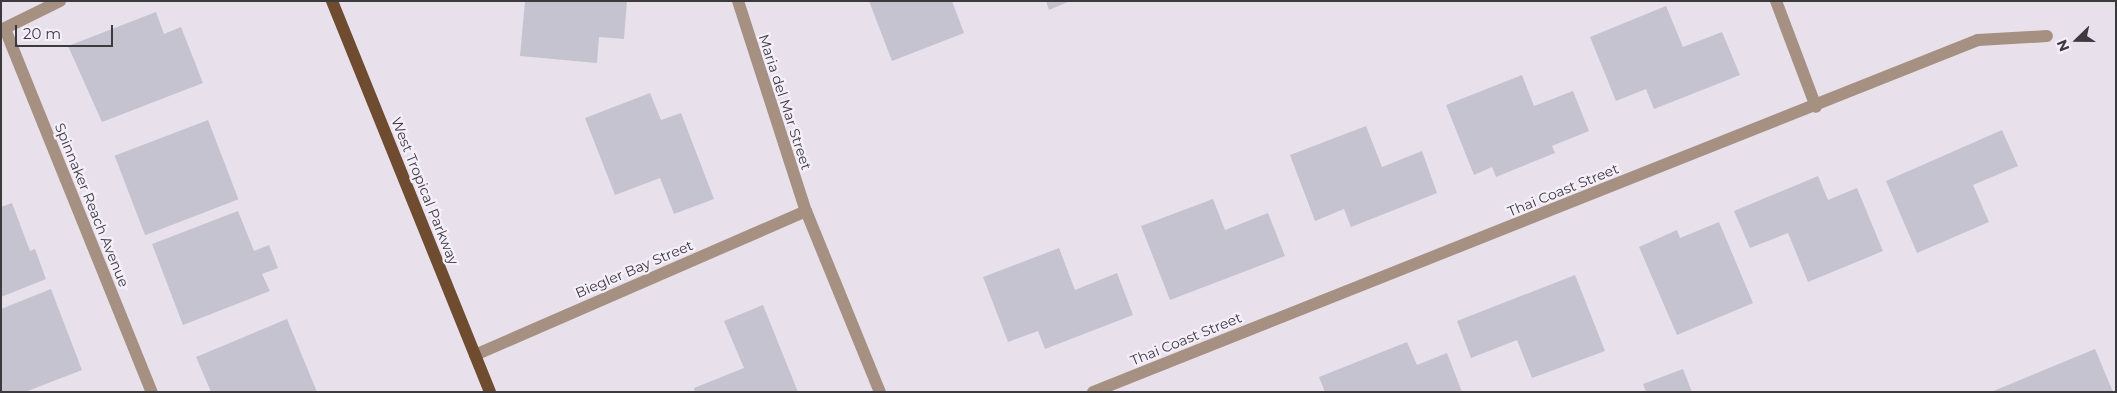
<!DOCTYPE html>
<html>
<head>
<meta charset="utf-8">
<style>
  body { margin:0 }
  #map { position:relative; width:2117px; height:393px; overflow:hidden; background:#e8e1ec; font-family:Montserrat,sans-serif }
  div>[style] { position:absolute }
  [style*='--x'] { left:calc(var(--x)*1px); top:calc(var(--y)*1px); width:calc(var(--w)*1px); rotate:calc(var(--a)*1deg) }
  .building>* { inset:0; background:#c4c3cf; transform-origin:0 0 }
  .minor>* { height:12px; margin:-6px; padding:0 6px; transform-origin:6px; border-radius:6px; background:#a69081 }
  .major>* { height:12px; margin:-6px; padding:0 6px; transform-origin:6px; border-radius:6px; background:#6f4b30 }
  span { translate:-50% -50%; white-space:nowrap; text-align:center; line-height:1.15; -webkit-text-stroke:4.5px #f5effa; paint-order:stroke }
  .street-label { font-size:14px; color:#3d3a3e }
  .frame { position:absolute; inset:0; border:2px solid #3d3a3e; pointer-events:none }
  .north { position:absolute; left:2052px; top:15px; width:50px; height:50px; -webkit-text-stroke:4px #f5effa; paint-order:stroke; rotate:248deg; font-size:14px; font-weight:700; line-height:20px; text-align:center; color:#3d3a3e }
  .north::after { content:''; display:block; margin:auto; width:18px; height:22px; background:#3d3a3e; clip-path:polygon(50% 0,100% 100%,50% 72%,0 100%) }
  .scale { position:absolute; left:15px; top:25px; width:98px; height:22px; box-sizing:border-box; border:2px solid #3d3a3e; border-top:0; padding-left:6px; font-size:15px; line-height:18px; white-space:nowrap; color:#3d3a3e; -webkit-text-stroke:4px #f5effa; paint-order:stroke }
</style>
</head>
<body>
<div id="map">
  <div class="building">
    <div style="clip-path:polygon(525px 1px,627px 1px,624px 39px,599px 37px,597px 63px,520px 56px)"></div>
    <div style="clip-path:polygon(869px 1px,952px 1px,964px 33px,892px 61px)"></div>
    <div style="clip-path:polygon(1046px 1px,1070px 1px,1049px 10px)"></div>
    <div style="clip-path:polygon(1666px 6px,1683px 47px,1722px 32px,1740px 75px,1654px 109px,1646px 89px,1616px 101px,1590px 37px)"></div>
    <div style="clip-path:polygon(156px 12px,164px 34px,181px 27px,203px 83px,102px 122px,68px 46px)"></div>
    <div style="clip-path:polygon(1522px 75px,1534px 106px,1573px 91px,1589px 131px,1552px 146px,1555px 153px,1496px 177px,1492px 167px,1474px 175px,1446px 105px)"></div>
    <div style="clip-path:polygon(650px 93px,661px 120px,681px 113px,714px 199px,674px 214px,660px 178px,615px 195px,585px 118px)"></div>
    <div style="left:208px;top:120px;width:85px;height:100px;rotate:69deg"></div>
    <div style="clip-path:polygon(1366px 126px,1382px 167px,1422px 151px,1437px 193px,1351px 227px,1344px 209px,1315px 221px,1290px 155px)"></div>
    <div style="clip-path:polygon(2002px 130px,2018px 166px,1973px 185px,1989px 222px,1917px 253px,1886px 181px)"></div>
    <div style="clip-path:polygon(1818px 176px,1828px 200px,1857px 188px,1883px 251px,1808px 282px,1788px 233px,1750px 248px,1734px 211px)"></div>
    <div style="clip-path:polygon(1213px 199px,1225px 230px,1268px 213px,1285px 256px,1170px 300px,1141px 226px)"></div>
    <div style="clip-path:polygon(12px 203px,30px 251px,35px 249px,46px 279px,1px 297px,1px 207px)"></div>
    <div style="clip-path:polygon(238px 211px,254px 251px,269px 245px,278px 268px,262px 274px,270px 291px,183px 325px,152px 244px)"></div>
    <div style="clip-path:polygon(1719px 222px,1753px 303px,1677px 335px,1639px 247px,1677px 230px,1680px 238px)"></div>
    <div style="clip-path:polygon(1059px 248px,1075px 290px,1117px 273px,1133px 315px,1045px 349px,1038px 331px,1008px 342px,983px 277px)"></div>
    <div style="clip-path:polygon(1575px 275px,1605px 351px,1532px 378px,1517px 340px,1471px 358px,1457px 321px)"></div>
    <div style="clip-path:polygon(51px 289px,82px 370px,25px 392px,1px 392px,1px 309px)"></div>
    <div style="clip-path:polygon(763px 305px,798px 392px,695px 392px,694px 388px,744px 368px,724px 321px)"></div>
    <div style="clip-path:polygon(287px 319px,317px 392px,211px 392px,196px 357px)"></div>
    <div style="clip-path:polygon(1407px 342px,1417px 365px,1447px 353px,1462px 392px,1325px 392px,1319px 377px)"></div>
    <div style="clip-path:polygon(2095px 349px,2113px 392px,1991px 392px)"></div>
    <div style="clip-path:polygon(1683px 369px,1692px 392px,1646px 392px,1643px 384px)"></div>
  </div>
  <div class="minor">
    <div style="--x:738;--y:1;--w:221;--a:72.1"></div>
    <div style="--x:806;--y:211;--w:196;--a:67.8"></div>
    <div style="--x:1776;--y:1;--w:113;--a:69.3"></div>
    <div style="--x:5;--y:29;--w:392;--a:68"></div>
    <div style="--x:1;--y:30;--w:66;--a:-26.2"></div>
    <div style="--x:475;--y:355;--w:361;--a:-23.5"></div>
    <div style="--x:1093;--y:392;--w:952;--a:-21.69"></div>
    <div style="--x:1978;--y:40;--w:69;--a:-3.3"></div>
  </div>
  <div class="major">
    <div style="--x:332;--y:1;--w:422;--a:68"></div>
  </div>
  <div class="street-label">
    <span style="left:785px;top:102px;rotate:72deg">Maria del Mar Street</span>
    <span style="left:1563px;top:190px;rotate:-22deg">Thai Coast Street</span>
    <span style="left:425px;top:191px;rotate:68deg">West Tropical Parkway</span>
    <span style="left:92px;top:205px;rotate:68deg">Spinnaker Reach Avenue</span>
    <span style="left:634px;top:269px;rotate:-23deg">Biegler Bay Street</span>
    <span style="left:1186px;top:339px;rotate:-22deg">Thai Coast Street</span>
  </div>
  <div class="frame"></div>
  <div class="north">N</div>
  <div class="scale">20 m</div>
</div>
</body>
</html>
